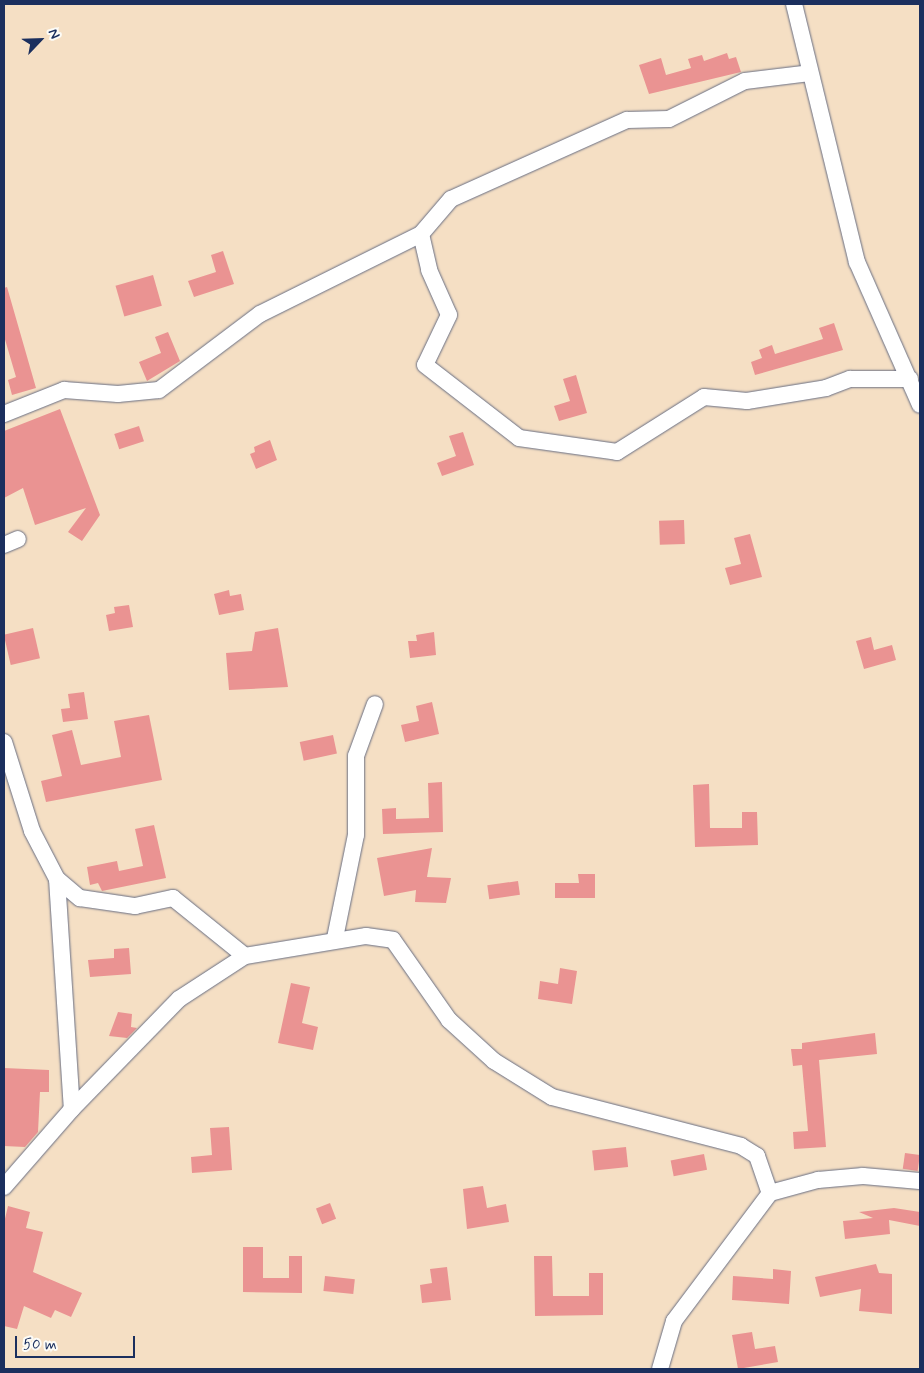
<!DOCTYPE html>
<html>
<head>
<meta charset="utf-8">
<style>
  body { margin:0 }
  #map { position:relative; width:924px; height:1373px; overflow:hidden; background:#f5dfc4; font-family:Mynerve,sans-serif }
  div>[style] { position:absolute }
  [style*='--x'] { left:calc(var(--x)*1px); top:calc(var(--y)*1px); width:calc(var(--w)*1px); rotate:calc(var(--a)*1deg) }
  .building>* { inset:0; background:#ea9392; transform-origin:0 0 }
  .roads { filter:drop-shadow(0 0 1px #676d82) drop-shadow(0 0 1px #676d82) }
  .street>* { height:16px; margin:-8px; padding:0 8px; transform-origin:8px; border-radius:8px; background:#fff }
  span { translate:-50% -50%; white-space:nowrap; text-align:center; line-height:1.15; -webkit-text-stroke:4px #fdfcf7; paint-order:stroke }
  .frame { position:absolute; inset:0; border:5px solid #1b2f5e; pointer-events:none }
  .north { position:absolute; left:15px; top:15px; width:50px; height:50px; -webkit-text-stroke:4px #fdfcf7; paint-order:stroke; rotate:66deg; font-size:14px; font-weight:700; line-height:20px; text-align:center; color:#1b2f5e }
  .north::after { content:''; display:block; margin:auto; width:18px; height:22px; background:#1b2f5e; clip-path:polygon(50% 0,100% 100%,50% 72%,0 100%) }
  .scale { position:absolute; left:15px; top:1336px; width:120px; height:22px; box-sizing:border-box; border:2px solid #1b2f5e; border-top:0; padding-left:6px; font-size:15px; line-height:18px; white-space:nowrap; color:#1b2f5e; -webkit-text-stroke:4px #fdfcf7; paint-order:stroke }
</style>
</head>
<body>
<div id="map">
  <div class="building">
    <div style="clip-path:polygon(727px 53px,729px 59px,736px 57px,741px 72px,649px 94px,639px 65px,661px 58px,666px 75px,691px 68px,688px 59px,702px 55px,704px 61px)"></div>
    <div style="clip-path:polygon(223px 251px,234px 284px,194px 297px,188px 281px,216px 272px,211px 255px)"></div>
    <div style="left:153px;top:275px;width:32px;height:39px;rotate:74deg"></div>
    <div style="clip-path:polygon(7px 287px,36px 388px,12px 395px,8px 380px,16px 377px,4px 336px,4px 288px)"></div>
    <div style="clip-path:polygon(834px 323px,843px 350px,755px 375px,751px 362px,762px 358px,759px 350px,772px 345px,775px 354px,823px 339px,819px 328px)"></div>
    <div style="clip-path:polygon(168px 332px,180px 361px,147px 381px,139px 362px,161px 353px,155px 337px)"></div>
    <div style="clip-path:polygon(576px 375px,587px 413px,559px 421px,554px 406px,570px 401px,563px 379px)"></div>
    <div style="clip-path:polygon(60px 409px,100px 515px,82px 541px,68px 532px,86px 508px,35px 525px,23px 488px,4px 498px,4px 431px)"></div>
    <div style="left:139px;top:426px;width:16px;height:26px;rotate:72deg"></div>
    <div style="clip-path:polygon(463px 432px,474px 465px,442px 476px,437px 463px,456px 456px,449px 436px)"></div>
    <div style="clip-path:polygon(270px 440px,277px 460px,256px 469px,250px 454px,255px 452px,254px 447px)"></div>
    <div style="left:684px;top:520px;width:24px;height:25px;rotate:88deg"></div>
    <div style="clip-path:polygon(750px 534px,762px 577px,730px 585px,725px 568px,741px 564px,734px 538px)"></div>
    <div style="clip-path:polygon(229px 590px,230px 596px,241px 594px,244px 610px,219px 615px,214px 594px)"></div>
    <div style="clip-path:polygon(129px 605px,133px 627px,109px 631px,106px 615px,115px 613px,114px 607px)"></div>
    <div style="left:33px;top:628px;width:31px;height:30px;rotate:77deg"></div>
    <div style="clip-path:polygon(278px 628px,288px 687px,229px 690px,226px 653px,252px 651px,255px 632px)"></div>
    <div style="clip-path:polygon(434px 632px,436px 655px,410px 658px,408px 641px,417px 641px,416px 635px)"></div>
    <div style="clip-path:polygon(871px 637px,874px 650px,892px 645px,896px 660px,864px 669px,856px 641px)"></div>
    <div style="clip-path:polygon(84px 692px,88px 719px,63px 722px,61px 709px,70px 708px,68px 694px)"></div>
    <div style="clip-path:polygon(432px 702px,439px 734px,405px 742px,401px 725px,419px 721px,416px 706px)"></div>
    <div style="clip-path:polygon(149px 715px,162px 780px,46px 802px,41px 781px,62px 776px,52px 735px,72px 730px,81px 765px,121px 757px,114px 721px)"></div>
    <div style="left:333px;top:735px;width:19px;height:34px;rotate:78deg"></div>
    <div style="clip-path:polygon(442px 782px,443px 832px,383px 834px,382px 809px,396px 808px,396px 819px,429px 818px,428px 783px)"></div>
    <div style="clip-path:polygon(709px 784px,710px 828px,742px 828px,742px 812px,757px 812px,758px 845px,695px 847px,693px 785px)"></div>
    <div style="clip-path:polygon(154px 825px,166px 878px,102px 891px,98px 883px,90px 885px,87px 867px,117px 861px,119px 871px,143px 866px,135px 829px)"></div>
    <div style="clip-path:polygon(432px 848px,427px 877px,451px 878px,446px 903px,415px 902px,416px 890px,384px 896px,377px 858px)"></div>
    <div style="clip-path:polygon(578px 874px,595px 874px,595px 898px,555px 898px,555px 883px,579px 883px)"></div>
    <div style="left:518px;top:881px;width:14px;height:31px;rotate:82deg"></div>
    <div style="clip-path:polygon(129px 948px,131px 974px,90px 977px,88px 960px,114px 958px,114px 949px)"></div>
    <div style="clip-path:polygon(560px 968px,577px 971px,572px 1004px,538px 999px,540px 981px,558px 984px)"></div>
    <div style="clip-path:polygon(291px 983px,310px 987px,302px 1023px,318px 1027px,313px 1050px,278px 1043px)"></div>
    <div style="clip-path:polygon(118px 1012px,132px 1014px,131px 1027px,137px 1028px,127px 1038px,109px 1036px)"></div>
    <div style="clip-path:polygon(875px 1033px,877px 1054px,819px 1060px,826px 1147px,794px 1149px,793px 1132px,808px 1131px,802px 1065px,793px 1066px,791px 1049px,802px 1049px,802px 1043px)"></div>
    <div style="clip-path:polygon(4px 1068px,49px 1070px,49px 1092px,40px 1092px,38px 1132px,25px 1147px,4px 1146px)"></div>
    <div style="clip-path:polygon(229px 1127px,232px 1170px,192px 1173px,191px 1157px,212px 1155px,210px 1128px)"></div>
    <div style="left:626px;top:1147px;width:20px;height:34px;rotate:84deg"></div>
    <div style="left:905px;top:1153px;width:15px;height:16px;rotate:8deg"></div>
    <div style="left:704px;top:1154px;width:16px;height:34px;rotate:79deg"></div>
    <div style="clip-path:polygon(483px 1186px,487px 1208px,506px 1204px,509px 1222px,467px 1229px,463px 1189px)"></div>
    <div style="left:330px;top:1203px;width:17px;height:15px;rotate:69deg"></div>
    <div style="clip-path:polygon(8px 1206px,30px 1212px,26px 1228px,43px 1232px,33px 1272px,82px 1293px,71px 1317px,55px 1310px,51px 1318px,24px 1306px,17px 1329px,4px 1326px,4px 1223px)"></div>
    <div style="clip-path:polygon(894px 1208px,920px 1212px,920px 1226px,889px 1220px,890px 1234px,845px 1239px,843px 1221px,873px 1218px,859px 1212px)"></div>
    <div style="clip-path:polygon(243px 1247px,263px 1247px,263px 1278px,289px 1278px,289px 1256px,302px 1256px,302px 1293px,243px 1292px)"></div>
    <div style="clip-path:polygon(534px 1256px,552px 1256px,553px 1296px,589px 1296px,589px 1273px,603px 1273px,603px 1315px,535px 1316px)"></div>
    <div style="clip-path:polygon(876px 1264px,879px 1273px,892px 1274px,892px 1314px,859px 1311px,861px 1289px,820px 1297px,815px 1277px)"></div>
    <div style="clip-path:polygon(447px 1267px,451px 1300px,422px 1303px,420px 1285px,432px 1283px,430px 1269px)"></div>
    <div style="clip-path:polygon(773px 1269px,791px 1271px,789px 1304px,732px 1300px,733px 1276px,773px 1279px)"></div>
    <div style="left:325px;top:1276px;width:30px;height:15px;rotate:6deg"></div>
    <div style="clip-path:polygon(752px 1332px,755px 1349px,775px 1346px,778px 1362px,738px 1369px,732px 1335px)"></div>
  </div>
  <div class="roads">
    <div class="street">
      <div style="--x:794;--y:4;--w:266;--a:76.3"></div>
      <div style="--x:857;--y:262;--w:156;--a:66.2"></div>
      <div style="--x:421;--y:234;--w:37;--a:77"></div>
      <div style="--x:429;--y:270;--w:49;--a:66"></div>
      <div style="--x:449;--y:315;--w:55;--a:115.6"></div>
      <div style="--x:425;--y:365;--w:119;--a:37.8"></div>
      <div style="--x:519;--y:438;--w:99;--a:8.1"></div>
      <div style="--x:617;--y:452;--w:103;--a:-32.3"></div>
      <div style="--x:704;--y:397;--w:43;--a:5.3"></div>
      <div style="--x:747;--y:401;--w:80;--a:-9.3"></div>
      <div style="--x:826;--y:388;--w:26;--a:-21"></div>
      <div style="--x:850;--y:379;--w:60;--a:0"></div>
      <div style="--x:4;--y:414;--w:65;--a:-21.8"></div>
      <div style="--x:64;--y:390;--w:54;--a:4.2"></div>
      <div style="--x:118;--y:394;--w:41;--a:-5.6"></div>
      <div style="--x:159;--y:390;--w:126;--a:-37"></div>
      <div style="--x:260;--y:314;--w:180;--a:-26.4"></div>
      <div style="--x:421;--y:234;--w:46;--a:-49.4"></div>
      <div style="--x:451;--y:199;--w:193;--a:-24.2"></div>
      <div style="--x:627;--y:120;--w:42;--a:-1.4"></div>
      <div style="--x:669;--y:119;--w:85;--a:-26.6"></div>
      <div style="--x:745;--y:81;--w:65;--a:-7"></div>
      <div style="--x:4;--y:545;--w:15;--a:-23"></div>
      <div style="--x:4;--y:742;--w:93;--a:72.5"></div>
      <div style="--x:32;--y:831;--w:54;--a:62.5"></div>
      <div style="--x:57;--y:879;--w:230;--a:86.3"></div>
      <div style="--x:57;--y:879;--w:30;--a:40"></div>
      <div style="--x:80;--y:898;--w:56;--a:8.3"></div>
      <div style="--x:135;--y:906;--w:39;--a:-12"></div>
      <div style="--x:173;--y:898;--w:92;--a:38.9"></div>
      <div style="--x:335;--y:938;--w:105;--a:-78.5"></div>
      <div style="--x:356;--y:835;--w:79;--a:-90"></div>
      <div style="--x:356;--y:756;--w:55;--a:-69.9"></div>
      <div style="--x:4;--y:1187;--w:103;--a:-48.9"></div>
      <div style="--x:72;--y:1109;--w:153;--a:-45.8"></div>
      <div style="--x:179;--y:999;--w:79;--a:-33.1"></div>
      <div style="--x:245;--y:956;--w:123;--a:-9.4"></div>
      <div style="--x:366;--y:936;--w:27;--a:8"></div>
      <div style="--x:393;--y:940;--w:98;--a:55"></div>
      <div style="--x:449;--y:1020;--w:61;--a:42.3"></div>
      <div style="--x:494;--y:1061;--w:68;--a:31.8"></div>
      <div style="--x:552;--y:1097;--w:195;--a:14.5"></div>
      <div style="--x:741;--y:1146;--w:19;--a:32"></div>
      <div style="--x:757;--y:1156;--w:39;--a:71"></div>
      <div style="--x:660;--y:1369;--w:50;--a:-73.7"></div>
      <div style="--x:674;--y:1321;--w:160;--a:-53.1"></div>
      <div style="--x:770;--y:1193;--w:50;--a:-15.2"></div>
      <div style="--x:818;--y:1180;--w:45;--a:-5.1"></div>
      <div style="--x:863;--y:1176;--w:57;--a:5"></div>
    </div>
  </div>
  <div class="frame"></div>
  <div class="north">N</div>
  <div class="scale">50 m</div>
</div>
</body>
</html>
